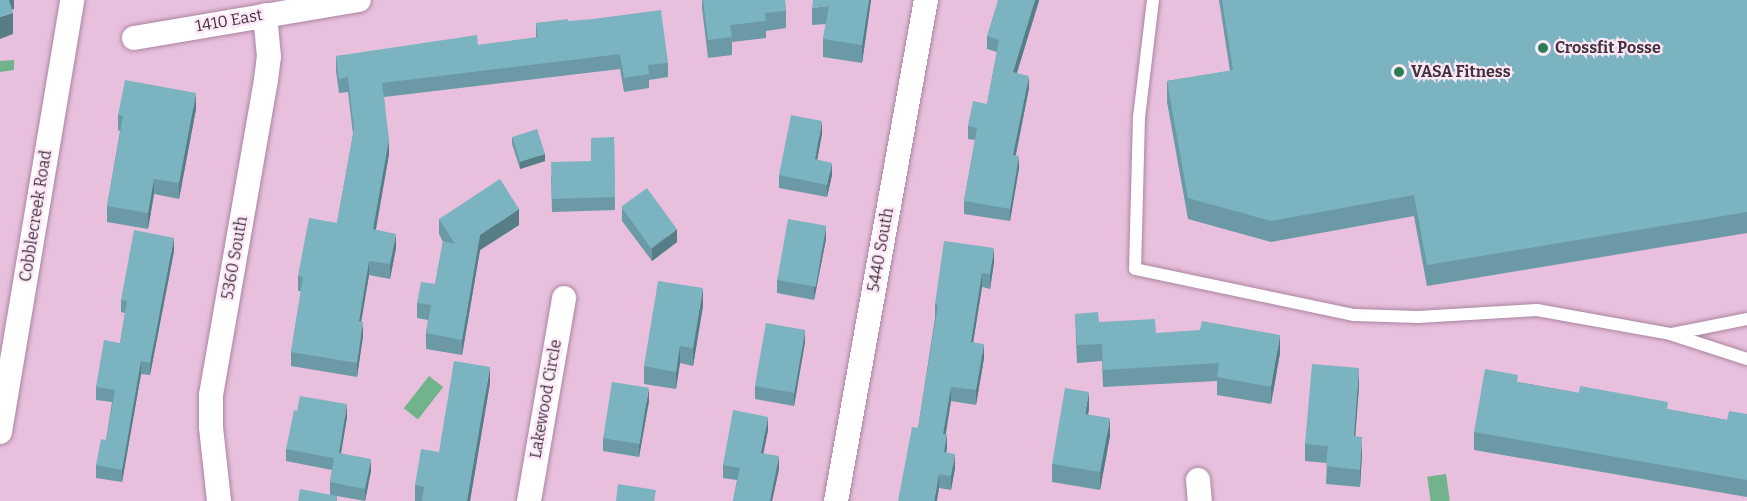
<!DOCTYPE html>
<html>
<head>
<meta charset="utf-8">
<style>
  body { margin:0 }
  #map { position:relative; width:1747px; height:501px; overflow:hidden; background:#e8c0dd; font-family:Bitter,serif }
  div>[style] { position:absolute }
  [style*='--x'] { left:calc(var(--x)*1px); top:calc(var(--y)*1px); width:calc(var(--w)*1px); rotate:calc(var(--a)*1deg) }
  .water>* { inset:0; background:#71b38a; transform-origin:0 0 }
  .roads { filter:drop-shadow(0 0 2px #aa84a0) drop-shadow(0 0 2px #aa84a0) }
  .service>* { height:12px; margin:-6px; padding:0 6px; transform-origin:6px; border-radius:6px; background:#fff }
  .minor>* { height:24px; margin:-12px; padding:0 12px; transform-origin:12px; border-radius:12px; background:#fff }
  .wall>* { inset:0; background:#6b9aa6 }
  .shaded-wall>* { inset:0; background:#577d87 }
  .building>* { inset:0; background:#7cb3c1; transform-origin:0 0 }
  .dots>* { width:16px; height:16px; translate:-50% -50%; box-sizing:border-box; border:3px solid #fde8f7; border-radius:50% }
  span { translate:-50% -50%; white-space:nowrap; text-align:center; line-height:1.15; -webkit-text-stroke:4.5px #fde8f7; paint-order:stroke }
  .street-label { font-size:16px; color:#42323e }
  .poi-label { font-size:16px; color:#42323e; font-weight:700 }
  .left { translate:0 -50%; text-align:left }
</style>
</head>
<body>
<div id="map">
  <div class="water">
    <div style="clip-path:polygon(14px 60px,14px 70px,0 72px,0 61px)"></div>
    <div style="left:429px;top:376px;width:18px;height:41px;rotate:38deg"></div>
    <div style="left:1446px;top:474px;width:27px;height:19px;rotate:82deg"></div>
  </div>
  <div class="roads">
    <div class="service">
      <div style="--x:1153;--y:0;--w:118;--a:96.8"></div>
      <div style="--x:1139;--y:117;--w:152;--a:91.5"></div>
      <div style="--x:1135;--y:269;--w:224;--a:11.9"></div>
      <div style="--x:1354;--y:315;--w:64;--a:1.8"></div>
      <div style="--x:1418;--y:317;--w:119;--a:-3.4"></div>
      <div style="--x:1537;--y:310;--w:135;--a:10.2"></div>
      <div style="--x:1670;--y:334;--w:81;--a:18"></div>
      <div style="--x:1672;--y:334;--w:76;--a:-11.3"></div>
    </div>
    <div class="minor">
      <div style="--x:134;--y:38;--w:228;--a:-9.6"></div>
      <div style="--x:0;--y:432;--w:438;--a:-80.5"></div>
      <div style="--x:1198;--y:480;--w:21;--a:85"></div>
      <div style="--x:219;--y:501;--w:74;--a:-96.2"></div>
      <div style="--x:211;--y:427;--w:32;--a:-90"></div>
      <div style="--x:211;--y:395;--w:320;--a:-80.1"></div>
      <div style="--x:266;--y:80;--w:23;--a:-83"></div>
      <div style="--x:269;--y:57;--w:42;--a:-95.4"></div>
      <div style="--x:529;--y:501;--w:206;--a:-80.2"></div>
      <div style="--x:836;--y:501;--w:509;--a:-79.82"></div>
    </div>
  </div>
  <div class="wall">
    <div style="clip-path:polygon(702px 0,785px 0,786px 11px,786px 28px,766px 31px,766px 38px,732px 42px,732px 55px,708px 58px,702px 8px)"></div>
    <div style="clip-path:polygon(871px 0,862px 63px,823px 57px,823px 39px,826px 24px,812px 25px,812px 8px)"></div>
    <div style="clip-path:polygon(1039px 0,1017px 73px,1029px 88px,1016px 155px,1019px 168px,1010px 221px,964px 214px,964px 201px,975px 140px,968px 139px,968px 126px,987px 104px,997px 52px,987px 49px,987px 36px)"></div>
    <div style="clip-path:polygon(1219px 0,1747px 0,1747px 233px,1427px 286px,1414px 216px,1271px 242px,1188px 219px,1167px 102px,1167px 81px,1230px 71px)"></div>
    <div style="clip-path:polygon(568px 21px,668px 63px,668px 77px,649px 80px,649px 88px,624px 92px,620px 69px,384px 97px,389px 154px,376px 230px,396px 248px,390px 279px,369px 275px,361px 321px,363px 336px,357px 377px,291px 366px,291px 352px,301px 291px,298px 291px,298px 276px,337px 223px,353px 134px,348px 92px,339px 93px,336px 71px,336px 56px,478px 45px,536px 38px,536px 23px)"></div>
    <div style="clip-path:polygon(196px 109px,179px 199px,154px 194px,148px 229px,107px 222px,107px 206px,120px 131px,118px 130px,118px 115px)"></div>
    <div style="clip-path:polygon(822px 134px,817px 160px,832px 175px,827px 197px,779px 188px,779px 175px)"></div>
    <div style="clip-path:polygon(512px 137px,545px 161px,520px 169px,512px 144px)"></div>
    <div style="clip-path:polygon(614px 137px,615px 210px,552px 212px,551px 175px,591px 161px)"></div>
    <div style="clip-path:polygon(622px 208px,677px 242px,652px 261px,622px 221px)"></div>
    <div style="clip-path:polygon(439px 219px,519px 225px,480px 250px,462px 355px,426px 349px,426px 333px,428px 320px,417px 318px,417px 303px,435px 284px,443px 242px,439px 234px)"></div>
    <div style="clip-path:polygon(826px 239px,814px 300px,777px 293px,777px 280px)"></div>
    <div style="clip-path:polygon(174px 251px,150px 375px,141px 374px,122px 482px,96px 478px,96px 465px,106px 440px,112px 402px,96px 400px,96px 387px,120px 343px,125px 313px,121px 312px,121px 300px)"></div>
    <div style="clip-path:polygon(994px 262px,990px 289px,982px 287px,973px 343px,984px 358px,976px 405px,951px 401px,946px 434px,947px 448px,946px 452px,955px 468px,951px 490px,939px 488px,918px 428px,935px 318px,935px 304px)"></div>
    <div style="clip-path:polygon(703px 306px,693px 366px,680px 363px,676px 389px,644px 384px,644px 366px)"></div>
    <div style="clip-path:polygon(1075px 314px,1099px 322px,1156px 333px,1280px 353px,1271px 404px,1217px 395px,1217px 381px,1103px 387px,1102px 361px,1077px 363px)"></div>
    <div style="clip-path:polygon(805px 342px,794px 406px,755px 399px,755px 386px)"></div>
    <div style="clip-path:polygon(1518px 382px,1727px 420px,1747px 414px,1747px 497px,1474px 450px,1474px 432px)"></div>
    <div style="clip-path:polygon(490px 383px,470px 501px,415px 501px,415px 485px)"></div>
    <div style="clip-path:polygon(1359px 386px,1355px 436px,1362px 454px,1360px 487px,1326px 484px,1327px 463px,1305px 461px,1305px 444px)"></div>
    <div style="clip-path:polygon(649px 401px,639px 457px,603px 451px,603px 438px)"></div>
    <div style="clip-path:polygon(1089px 409px,1088px 414px,1110px 436px,1100px 490px,1052px 482px,1052px 464px)"></div>
    <div style="clip-path:polygon(347px 417px,341px 453px,371px 471px,365px 501px,337px 496px,337px 501px,330px 495px,330px 482px,332px 470px,286px 461px,286px 449px)"></div>
    <div style="clip-path:polygon(768px 430px,763px 453px,779px 469px,772px 501px,733px 501px,737px 480px,723px 478px,723px 465px)"></div>
  </div>
  <div class="shaded-wall">
    <div style="clip-path:polygon(6px 0,14px 0,14px 9px,6px 12px)"></div>
    <div style="clip-path:polygon(869px 0,871px 0,862px 63px,862px 45px)"></div>
    <div style="clip-path:polygon(1035px 0,1039px 0,1039px 1px,1013px 85px,1013px 72px)"></div>
    <div style="clip-path:polygon(13px 13px,13px 34px,0 39px,0 17px)"></div>
    <div style="clip-path:polygon(1029px 76px,1029px 88px,1013px 167px,1013px 155px)"></div>
    <div style="clip-path:polygon(196px 93px,196px 109px,179px 199px,179px 183px)"></div>
    <div style="clip-path:polygon(822px 121px,822px 134px,815px 172px,815px 159px)"></div>
    <div style="clip-path:polygon(389px 139px,389px 154px,373px 244px,373px 229px)"></div>
    <div style="clip-path:polygon(545px 154px,545px 161px,520px 169px,520px 162px)"></div>
    <div style="clip-path:polygon(1019px 156px,1019px 168px,1010px 221px,1010px 209px)"></div>
    <div style="clip-path:polygon(832px 163px,832px 175px,827px 197px,827px 185px)"></div>
    <div style="clip-path:polygon(154px 179px,154px 194px,148px 229px,148px 213px)"></div>
    <div style="clip-path:polygon(519px 209px,519px 225px,480px 250px,462px 355px,462px 340px,480px 235px)"></div>
    <div style="clip-path:polygon(826px 226px,826px 239px,814px 300px,814px 287px)"></div>
    <div style="clip-path:polygon(677px 229px,677px 242px,652px 261px,652px 249px)"></div>
    <div style="clip-path:polygon(396px 234px,396px 248px,390px 279px,390px 264px)"></div>
    <div style="clip-path:polygon(174px 238px,174px 251px,150px 375px,150px 363px)"></div>
    <div style="clip-path:polygon(994px 248px,994px 262px,990px 289px,990px 274px)"></div>
    <div style="clip-path:polygon(369px 261px,369px 275px,359px 335px,359px 321px)"></div>
    <div style="clip-path:polygon(982px 273px,982px 287px,971px 356px,971px 342px)"></div>
    <div style="clip-path:polygon(703px 288px,703px 306px,693px 366px,693px 348px)"></div>
    <div style="clip-path:polygon(363px 322px,363px 336px,357px 377px,357px 363px)"></div>
    <div style="clip-path:polygon(805px 330px,805px 342px,794px 406px,794px 393px)"></div>
    <div style="clip-path:polygon(1280px 335px,1280px 353px,1271px 404px,1271px 387px)"></div>
    <div style="clip-path:polygon(984px 344px,984px 358px,976px 405px,976px 390px)"></div>
    <div style="clip-path:polygon(680px 346px,680px 363px,676px 389px,676px 372px)"></div>
    <div style="clip-path:polygon(141px 361px,141px 374px,122px 482px,122px 470px)"></div>
    <div style="clip-path:polygon(490px 367px,490px 383px,470px 501px,467px 501px)"></div>
    <div style="clip-path:polygon(1359px 368px,1359px 386px,1354px 454px,1354px 436px)"></div>
    <div style="clip-path:polygon(951px 387px,951px 401px,943px 448px,943px 434px)"></div>
    <div style="clip-path:polygon(649px 388px,649px 401px,639px 457px,639px 444px)"></div>
    <div style="clip-path:polygon(1089px 392px,1089px 409px,1085px 431px,1085px 414px)"></div>
    <div style="clip-path:polygon(347px 404px,347px 417px,339px 465px,339px 453px)"></div>
    <div style="clip-path:polygon(768px 417px,768px 430px,761px 466px,761px 453px)"></div>
    <div style="clip-path:polygon(1110px 418px,1110px 436px,1100px 490px,1100px 472px)"></div>
    <div style="clip-path:polygon(947px 434px,947px 448px,944px 466px,944px 452px)"></div>
    <div style="clip-path:polygon(1362px 437px,1362px 454px,1360px 487px,1360px 470px)"></div>
    <div style="clip-path:polygon(955px 454px,955px 468px,951px 490px,951px 476px)"></div>
    <div style="clip-path:polygon(779px 456px,779px 469px,772px 501px,770px 501px)"></div>
    <div style="clip-path:polygon(371px 459px,371px 471px,365px 501px,365px 489px)"></div>
    <div style="clip-path:polygon(939px 474px,939px 488px,937px 501px,934px 501px)"></div>
  </div>
  <div class="building">
    <div style="clip-path:polygon(0 0,9px 0,13px 13px,0 17px)"></div>
    <div style="clip-path:polygon(703px 0,785px 0,786px 11px,765px 13px,766px 21px,730px 25px,732px 37px,708px 40px)"></div>
    <div style="clip-path:polygon(813px 0,869px 0,862px 45px,823px 39px,829px 6px,812px 8px)"></div>
    <div style="clip-path:polygon(998px 0,1035px 0,1013px 72px,1029px 76px,1013px 155px,1019px 156px,1010px 209px,964px 201px,977px 128px,968px 126px,973px 101px,987px 104px,999px 40px,987px 36px)"></div>
    <div style="clip-path:polygon(1222px 0,1747px 0,1747px 212px,1427px 265px,1414px 195px,1271px 221px,1188px 198px,1167px 81px,1233px 70px)"></div>
    <div style="clip-path:polygon(661px 10px,668px 63px,648px 65px,649px 74px,624px 78px,620px 54px,382px 83px,389px 139px,373px 229px,396px 234px,390px 264px,369px 261px,359px 321px,363px 322px,357px 363px,291px 352px,303px 277px,298px 276px,309px 218px,337px 223px,354px 129px,348px 77px,339px 79px,336px 56px,477px 35px,478px 45px,538px 37px,536px 23px,568px 19px,568px 21px,593px 19px)"></div>
    <div style="clip-path:polygon(125px 80px,196px 93px,179px 183px,154px 179px,148px 213px,107px 206px,123px 116px,118px 115px)"></div>
    <div style="clip-path:polygon(791px 115px,822px 121px,815px 159px,832px 163px,827px 185px,779px 175px)"></div>
    <div style="left:537px;top:129px;width:26px;height:26px;rotate:72deg"></div>
    <div style="clip-path:polygon(614px 137px,615px 197px,552px 199px,551px 162px,591px 161px,591px 138px)"></div>
    <div style="clip-path:polygon(500px 179px,519px 209px,480px 235px,462px 340px,426px 333px,431px 305px,417px 303px,421px 282px,435px 284px,443px 241px,455px 244px,439px 219px)"></div>
    <div style="left:647px;top:188px;width:51px;height:32px;rotate:54deg"></div>
    <div style="left:788px;top:219px;width:39px;height:62px;rotate:10deg"></div>
    <div style="clip-path:polygon(134px 230px,174px 238px,150px 363px,141px 361px,122px 470px,96px 465px,101px 439px,106px 440px,115px 390px,96px 387px,104px 340px,120px 343px,127px 301px,121px 300px)"></div>
    <div style="clip-path:polygon(944px 241px,994px 248px,990px 274px,982px 273px,971px 342px,984px 344px,976px 390px,951px 387px,943px 434px,947px 434px,944px 452px,955px 454px,951px 476px,939px 474px,934px 501px,898px 501px,912px 427px,918px 428px,938px 305px,935px 304px)"></div>
    <div style="clip-path:polygon(658px 281px,703px 288px,693px 348px,680px 346px,676px 372px,644px 366px)"></div>
    <div style="clip-path:polygon(1098px 312px,1099px 322px,1155px 319px,1156px 333px,1200px 330px,1202px 321px,1280px 335px,1271px 387px,1217px 377px,1219px 363px,1103px 370px,1102px 344px,1077px 345px,1075px 314px)"></div>
    <div style="left:766px;top:323px;width:40px;height:64px;rotate:10deg"></div>
    <div style="clip-path:polygon(454px 361px,490px 367px,467px 501px,422px 501px,424px 487px,415px 485px,421px 449px,439px 452px)"></div>
    <div style="clip-path:polygon(1312px 364px,1359px 368px,1354px 436px,1362px 437px,1360px 470px,1326px 466px,1328px 446px,1305px 444px)"></div>
    <div style="clip-path:polygon(1485px 369px,1518px 375px,1517px 382px,1579px 393px,1580px 386px,1668px 402px,1667px 409px,1727px 420px,1729px 411px,1747px 414px,1747px 480px,1474px 432px)"></div>
    <div style="left:612px;top:382px;width:37px;height:57px;rotate:9deg"></div>
    <div style="clip-path:polygon(1065px 388px,1089px 392px,1085px 414px,1110px 418px,1100px 472px,1052px 464px)"></div>
    <div style="clip-path:polygon(300px 396px,347px 404px,339px 453px,371px 459px,365px 489px,330px 482px,334px 458px,286px 449px,294px 410px,297px 411px)"></div>
    <div style="clip-path:polygon(733px 410px,768px 417px,761px 453px,779px 456px,770px 501px,733px 501px,740px 468px,723px 465px)"></div>
    <div style="clip-path:polygon(618px 484px,656px 490px,654px 501px,616px 501px)"></div>
    <div style="clip-path:polygon(300px 489px,337px 496px,336px 501px,298px 501px)"></div>
  </div>
  <div class="dots">
    <div style="left:1543px;top:48px;background:#2a7e50"></div>
    <div style="left:1399px;top:72px;background:#2a7e50"></div>
  </div>
  <div class="street-label">
    <span style="left:229px;top:21px;rotate:-10deg">1410 East</span>
    <span style="left:36px;top:216px;rotate:-81deg">Cobblecreek Road</span>
    <span style="left:881px;top:250px;rotate:-80deg">5440 South</span>
    <span style="left:235px;top:258px;rotate:-80deg">5360 South</span>
    <span style="left:546px;top:399px;rotate:-80deg">Lakewood Circle</span>
  </div>
  <div class="poi-label">
    <span class="left" style="left:1555px;top:48px">Crossfit Posse</span>
    <span class="left" style="left:1411px;top:72px">VASA Fitness</span>
  </div>
</div>
</body>
</html>
